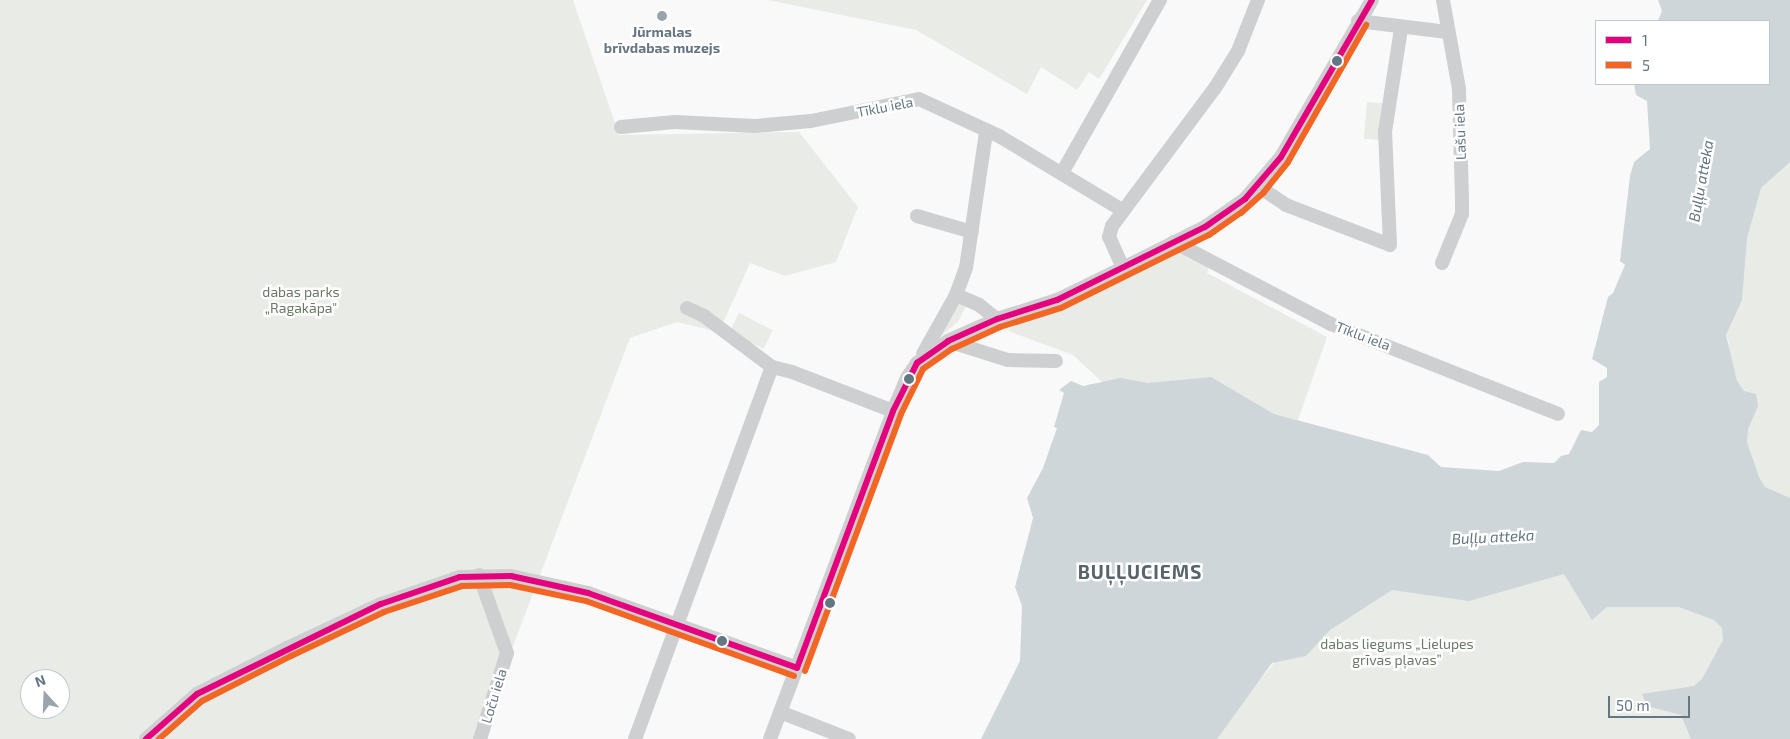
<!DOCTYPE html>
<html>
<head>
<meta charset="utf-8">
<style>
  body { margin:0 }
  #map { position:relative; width:1790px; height:739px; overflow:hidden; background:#f9f9f9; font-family:"Exo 2",sans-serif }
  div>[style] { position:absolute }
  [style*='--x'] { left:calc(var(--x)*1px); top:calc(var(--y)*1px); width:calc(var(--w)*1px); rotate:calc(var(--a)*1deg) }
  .green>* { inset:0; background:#e8ebe6; transform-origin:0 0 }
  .water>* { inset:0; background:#ced6d9 }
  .minor>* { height:14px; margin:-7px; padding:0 7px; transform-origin:7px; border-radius:7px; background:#cecfd0 }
  .bus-1>* { height:6px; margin:-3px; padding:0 3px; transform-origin:3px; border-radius:3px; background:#e5007d }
  .bus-2>* { height:6px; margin:-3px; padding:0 3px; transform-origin:3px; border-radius:3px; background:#f26522 }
  .dots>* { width:14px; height:14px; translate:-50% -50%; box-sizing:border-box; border:2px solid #fff; border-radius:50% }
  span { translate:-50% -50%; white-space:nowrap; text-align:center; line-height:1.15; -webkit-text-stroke:5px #fff; paint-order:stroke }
  .poi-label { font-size:14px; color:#657683; font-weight:700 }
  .street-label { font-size:14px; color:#657683 }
  .park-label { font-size:14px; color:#687a64 }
  .water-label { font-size:15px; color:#60757c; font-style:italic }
  .district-label { font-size:19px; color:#57646e; font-weight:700; letter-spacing:1px }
  .legend { position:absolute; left:1595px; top:20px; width:175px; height:65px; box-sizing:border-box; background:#fff; border:1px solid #c1c8cd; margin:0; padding:6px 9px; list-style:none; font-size:15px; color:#657683 }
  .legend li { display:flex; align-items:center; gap:10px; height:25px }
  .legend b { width:25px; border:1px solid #c1c8cd }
  .north { position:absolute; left:20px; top:669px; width:50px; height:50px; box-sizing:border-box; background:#fff; border:1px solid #c1c8cd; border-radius:50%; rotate:340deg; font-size:14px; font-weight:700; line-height:20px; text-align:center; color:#657683 }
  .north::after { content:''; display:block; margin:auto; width:18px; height:22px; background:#99a4ac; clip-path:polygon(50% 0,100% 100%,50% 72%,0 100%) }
  .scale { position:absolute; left:1608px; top:696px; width:82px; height:22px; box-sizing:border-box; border:2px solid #657683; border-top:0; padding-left:6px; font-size:15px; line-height:18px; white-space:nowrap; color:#657683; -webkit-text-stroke:4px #fff; paint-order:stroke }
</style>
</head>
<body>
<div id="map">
  <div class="green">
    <div style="clip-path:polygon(evenodd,0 0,573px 0,619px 135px,799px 132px,858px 207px,836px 262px,785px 276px,750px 263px,719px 332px,677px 322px,630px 338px,494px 696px,484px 739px,0 739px,0 0,30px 679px,60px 679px,60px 709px,30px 709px,30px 679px)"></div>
    <div style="clip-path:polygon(768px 0,1147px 0,1099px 79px,1089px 72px,1077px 90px,1041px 67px,1027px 94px,916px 30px)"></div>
    <div style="clip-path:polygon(1790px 0,1790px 739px,1212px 739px,1355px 564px,1628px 569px,1729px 343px,1726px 335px,1769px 84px,1769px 21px)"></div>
    <div style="left:1391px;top:104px;width:37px;height:24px;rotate:95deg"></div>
    <div style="clip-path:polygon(1175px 250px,1209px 266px,1207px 273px,1327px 337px,1298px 420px,1274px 414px,1212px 378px,1208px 385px,1102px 382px,1073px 355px,1008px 331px,1019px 321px,1068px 305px)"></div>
    <div style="clip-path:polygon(959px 301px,966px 306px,958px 322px,938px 338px)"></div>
    <div style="left:739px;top:313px;width:38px;height:21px;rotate:27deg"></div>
  </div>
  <div class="water">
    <div style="clip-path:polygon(1658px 0,1790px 0,1790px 162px,1761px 188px,1747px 238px,1742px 300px,1726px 335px,1737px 381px,1744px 391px,1756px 394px,1758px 406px,1748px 429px,1747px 442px,1759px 477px,1765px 487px,1790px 498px,1790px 739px,1691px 739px,1681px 715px,1647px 706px,1642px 694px,1694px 686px,1702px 679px,1723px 640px,1722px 628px,1714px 620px,1679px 607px,1607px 607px,1592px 620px,1564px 574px,1469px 601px,1392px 590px,1330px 630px,1306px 656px,1272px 663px,1217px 739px,981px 739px,1020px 661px,1022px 606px,1015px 587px,1033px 518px,1027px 498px,1043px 468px,1057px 428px,1054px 427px,1064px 393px,1059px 390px,1071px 381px,1083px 386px,1120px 378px,1148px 383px,1211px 377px,1274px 414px,1428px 455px,1441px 467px,1499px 471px,1523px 462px,1554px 463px,1561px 456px,1569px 454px,1581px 430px,1592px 432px,1599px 425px,1599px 382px,1607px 377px,1607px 368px,1592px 359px,1608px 297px,1613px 293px,1625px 265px,1620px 261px,1630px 176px,1634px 162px,1650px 149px,1647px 101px,1636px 95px,1634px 84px,1769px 84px,1769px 21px,1658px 21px,1662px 11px)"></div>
  </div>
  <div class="minor">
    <div style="--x:1358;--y:21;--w:90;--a:7"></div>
    <div style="--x:621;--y:127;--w:54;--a:-5.3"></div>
    <div style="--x:675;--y:122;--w:80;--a:2.9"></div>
    <div style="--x:755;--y:126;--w:56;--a:-5.1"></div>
    <div style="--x:811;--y:121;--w:110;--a:-11.5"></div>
    <div style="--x:919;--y:99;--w:88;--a:24.8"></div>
    <div style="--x:999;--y:136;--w:144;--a:31"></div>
    <div style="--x:1062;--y:173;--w:199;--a:-60.5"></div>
    <div style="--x:1258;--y:186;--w:34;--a:34"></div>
    <div style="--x:1286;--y:205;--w:111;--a:21"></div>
    <div style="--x:1390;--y:245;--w:113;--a:-92.5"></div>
    <div style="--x:1385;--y:132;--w:104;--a:-81.2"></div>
    <div style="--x:917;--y:216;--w:57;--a:16.2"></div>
    <div style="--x:1174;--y:242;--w:177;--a:27.6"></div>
    <div style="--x:1331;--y:324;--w:244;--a:21.6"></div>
    <div style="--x:1442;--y:263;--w:53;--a:-67.8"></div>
    <div style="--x:1462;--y:214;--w:15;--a:-90"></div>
    <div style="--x:1462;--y:199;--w:110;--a:-91.6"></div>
    <div style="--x:1459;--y:89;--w:90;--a:-100.2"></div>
    <div style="--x:1123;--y:268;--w:34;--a:-114"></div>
    <div style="--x:1109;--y:237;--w:11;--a:-75"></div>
    <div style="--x:1112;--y:226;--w:172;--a:-53.3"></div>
    <div style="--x:1215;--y:88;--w:44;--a:-58.1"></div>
    <div style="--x:1238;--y:51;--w:55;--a:-68.6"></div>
    <div style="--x:956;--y:295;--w:25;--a:23"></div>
    <div style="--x:979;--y:305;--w:23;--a:38"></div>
    <div style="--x:687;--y:308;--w:19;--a:25"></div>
    <div style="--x:704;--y:316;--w:85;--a:36.9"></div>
    <div style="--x:772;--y:367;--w:21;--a:14"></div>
    <div style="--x:792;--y:372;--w:108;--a:21.1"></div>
    <div style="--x:948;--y:341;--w:63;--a:17.6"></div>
    <div style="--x:1008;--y:360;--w:48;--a:1.2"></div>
    <div style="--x:923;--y:354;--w:68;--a:-60.8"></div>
    <div style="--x:956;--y:295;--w:29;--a:-70"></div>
    <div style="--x:966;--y:268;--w:137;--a:-81.6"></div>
    <div style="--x:479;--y:575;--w:83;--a:70.3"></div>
    <div style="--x:507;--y:653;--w:90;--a:107.4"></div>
    <div style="--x:780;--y:712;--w:74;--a:21.4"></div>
    <div style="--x:146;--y:739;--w:68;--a:-41.4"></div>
    <div style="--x:197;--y:694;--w:101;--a:-27.1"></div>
    <div style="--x:287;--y:648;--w:104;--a:-25.1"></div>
    <div style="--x:381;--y:604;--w:83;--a:-18.9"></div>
    <div style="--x:460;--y:577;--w:51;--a:-1.1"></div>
    <div style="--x:511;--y:576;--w:79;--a:12.4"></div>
    <div style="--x:588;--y:593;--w:222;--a:19.7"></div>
    <div style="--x:635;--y:739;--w:396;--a:-69.8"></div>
    <div style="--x:770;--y:739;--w:350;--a:-69.4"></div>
    <div style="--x:893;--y:411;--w:36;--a:-67"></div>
    <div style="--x:907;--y:378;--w:18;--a:-56"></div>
    <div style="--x:917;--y:363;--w:38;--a:-35"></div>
    <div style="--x:948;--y:341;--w:54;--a:-24.2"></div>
    <div style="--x:997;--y:319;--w:63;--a:-17.6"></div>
    <div style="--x:1057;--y:300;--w:73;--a:-25.9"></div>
    <div style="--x:1123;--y:268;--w:92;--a:-26.6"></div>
    <div style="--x:1205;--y:227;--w:49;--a:-35"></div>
    <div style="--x:1245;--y:199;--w:55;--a:-49.4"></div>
    <div style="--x:1281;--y:157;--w:181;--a:-59.9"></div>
  </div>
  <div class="bus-1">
    <div style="--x:797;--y:668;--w:274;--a:-69.5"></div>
    <div style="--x:893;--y:411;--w:54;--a:-63.4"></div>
    <div style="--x:917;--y:363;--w:38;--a:-35"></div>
    <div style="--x:948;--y:341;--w:54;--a:-24.2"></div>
    <div style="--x:997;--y:319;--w:63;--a:-17.6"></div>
    <div style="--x:1057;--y:300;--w:165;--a:-26.3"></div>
    <div style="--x:1205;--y:227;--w:49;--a:-35"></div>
    <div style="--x:1245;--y:199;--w:55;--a:-49.4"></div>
    <div style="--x:1281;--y:157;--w:181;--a:-59.9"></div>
    <div style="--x:146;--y:739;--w:68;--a:-41.4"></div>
    <div style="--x:197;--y:694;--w:205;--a:-26.1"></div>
    <div style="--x:381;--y:604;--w:83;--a:-18.9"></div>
    <div style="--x:460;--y:577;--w:51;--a:-1.1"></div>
    <div style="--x:511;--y:576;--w:79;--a:12.4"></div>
    <div style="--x:588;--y:593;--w:222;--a:19.7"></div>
  </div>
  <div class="bus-2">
    <div style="--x:805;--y:671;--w:274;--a:-69.5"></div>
    <div style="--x:901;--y:414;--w:50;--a:-63.9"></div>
    <div style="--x:923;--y:369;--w:35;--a:-35"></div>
    <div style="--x:952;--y:349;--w:53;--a:-24.6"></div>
    <div style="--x:1000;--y:327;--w:64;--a:-17.3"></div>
    <div style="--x:1061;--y:308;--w:165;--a:-26.3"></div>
    <div style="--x:1209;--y:235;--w:39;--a:-35"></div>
    <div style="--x:1241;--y:213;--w:31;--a:-42"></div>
    <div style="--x:1264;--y:192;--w:38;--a:-51"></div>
    <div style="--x:1288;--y:162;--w:158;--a:-60.3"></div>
    <div style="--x:159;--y:739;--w:57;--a:-41.5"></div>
    <div style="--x:202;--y:701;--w:100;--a:-26.8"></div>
    <div style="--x:291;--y:656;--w:103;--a:-25.3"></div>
    <div style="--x:384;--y:612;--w:82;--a:-18.4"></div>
    <div style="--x:462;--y:586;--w:48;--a:-1.2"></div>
    <div style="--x:510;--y:585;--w:78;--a:11.9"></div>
    <div style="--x:586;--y:601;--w:221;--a:19.8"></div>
  </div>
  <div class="dots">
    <div style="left:662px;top:16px;background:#99a4ac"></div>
    <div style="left:1337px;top:61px;background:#657683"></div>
    <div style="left:909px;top:379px;background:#657683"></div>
    <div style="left:830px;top:603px;background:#657683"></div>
    <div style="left:722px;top:641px;background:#657683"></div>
  </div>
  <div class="poi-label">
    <span style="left:662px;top:40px">Jūrmalas<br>brīvdabas muzejs</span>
  </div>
  <div class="street-label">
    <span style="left:885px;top:107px;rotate:-11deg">Tīklu iela</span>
    <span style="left:1460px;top:132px;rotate:-92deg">Lašu iela</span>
    <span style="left:1363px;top:336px;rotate:21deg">Tīklu iela</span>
    <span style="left:494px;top:696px;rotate:-73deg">Loču iela</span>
  </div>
  <div class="park-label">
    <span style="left:301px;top:300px">dabas parks<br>„Ragakāpa"</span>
    <span style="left:1397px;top:652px">dabas liegums „Lielupes<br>grīvas pļavas”</span>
  </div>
  <div class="water-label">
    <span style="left:1701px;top:181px;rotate:-80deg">Buļļu atteka</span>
    <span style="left:1493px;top:537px;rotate:-3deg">Buļļu atteka</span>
  </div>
  <div class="district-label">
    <span style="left:1140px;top:572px">BUĻĻUCIEMS</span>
  </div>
  <ul class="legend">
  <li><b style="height:6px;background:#e5007d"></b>1</li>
  <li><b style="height:6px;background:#f26522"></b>5</li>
  </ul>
  <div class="north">N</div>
  <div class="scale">50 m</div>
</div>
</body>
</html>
